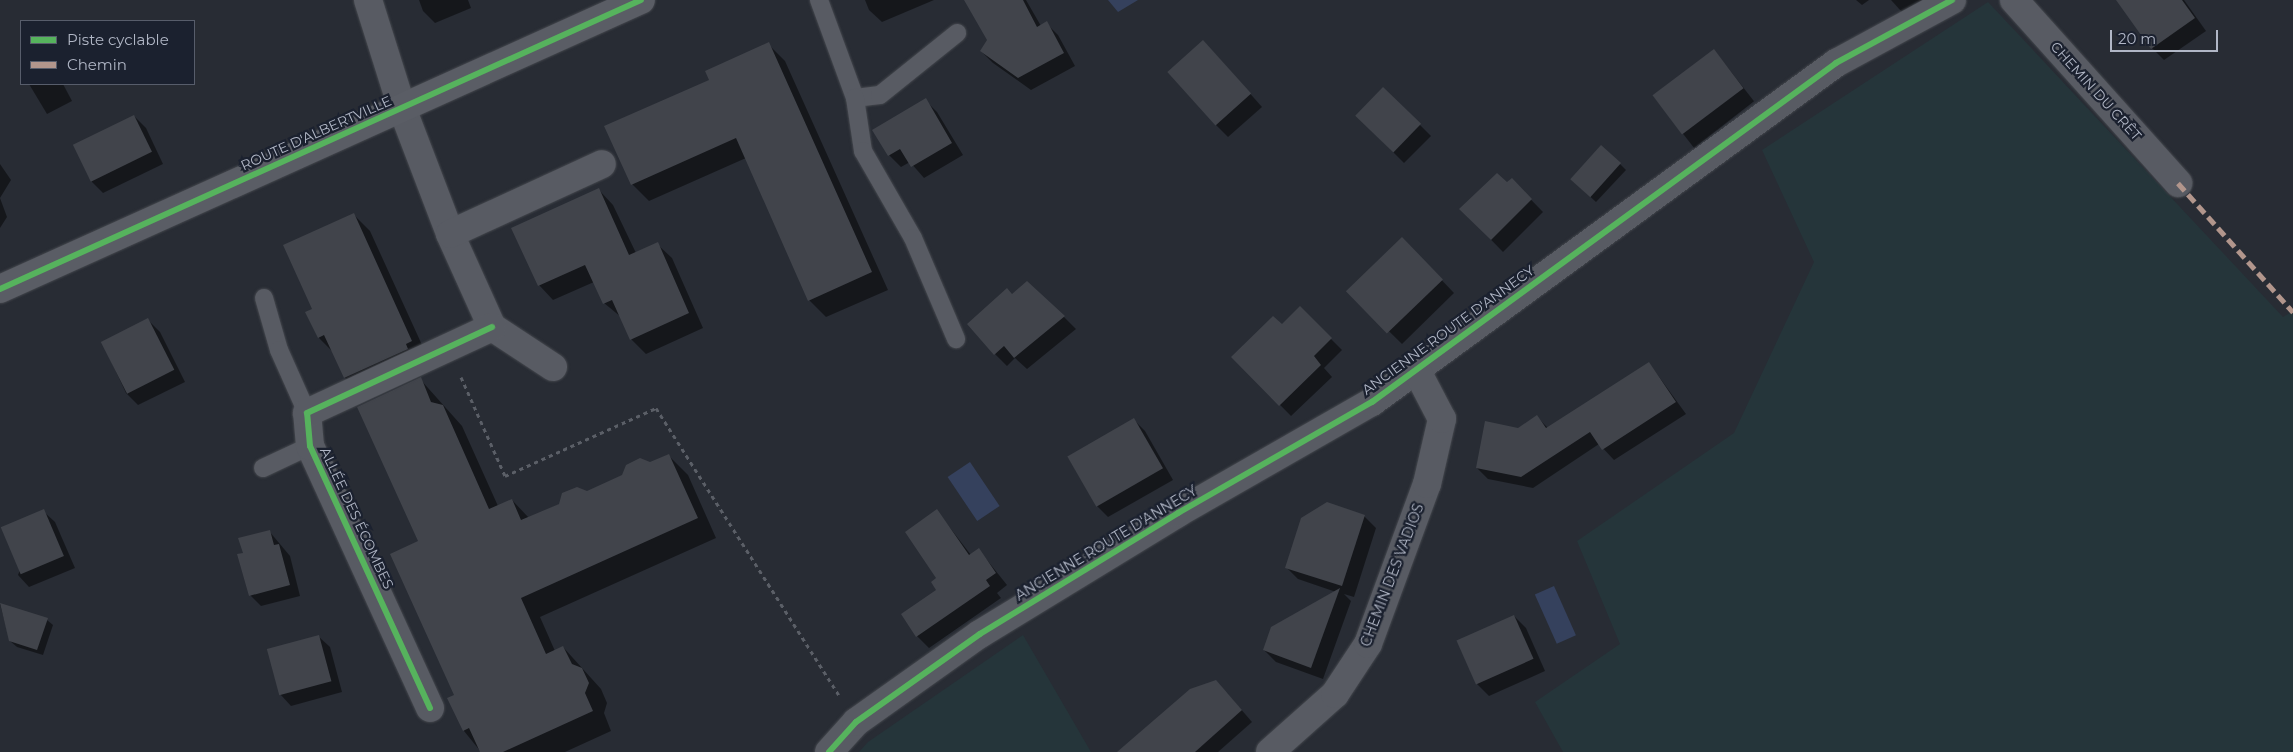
<!DOCTYPE html>
<html>
<head>
<meta charset="utf-8">
<style>
  body { margin:0 }
  #map { position:relative; width:2293px; height:752px; overflow:hidden; background:#282c34; font-family:Montserrat,sans-serif }
  div>[style] { position:absolute }
  [style*='--x'] { left:calc(var(--x)*1px); top:calc(var(--y)*1px); width:calc(var(--w)*1px); rotate:calc(var(--a)*1deg) }
  .green>* { inset:0; background:#25353a }
  .water>* { inset:0; background:#35415d; transform-origin:0 0 }
  .shadow>* { inset:0; background:#0007; transform-origin:0 0 }
  .building>* { inset:0; background:#41444b; transform-origin:0 0 }
  .path>* { height:3px; margin-top:-1.5px; transform-origin:0; background:repeating-linear-gradient(90deg,#5b5f67 0 4px,transparent 0 8px) }
  .roads { filter:drop-shadow(0 0 1px #44474d) drop-shadow(0 0 1px #44474d) }
  .lane>* { height:18px; margin:-9px; padding:0 9px; transform-origin:9px; border-radius:9px; background:#585b63 }
  .street>* { height:28px; margin:-14px; padding:0 14px; transform-origin:14px; border-radius:14px; background:#585b63 }
  .primary>* { height:28px; margin:-14px; padding:0 14px; transform-origin:14px; border-radius:14px; background:#5a5d65 }
  .quiet>* { height:5px; margin-top:-2.5px; transform-origin:0; background:repeating-linear-gradient(90deg,#b2968c 0 10px,transparent 0 15px) }
  .cycleway>* { height:6px; margin:-3px; padding:0 3px; transform-origin:3px; border-radius:3px; background:#56b35d }
  span { translate:-50% -50%; white-space:nowrap; text-align:center; line-height:1.15; -webkit-text-stroke:4.5px #1b212f; paint-order:stroke }
  .street-label { font-size:14px; color:#b1b7c6 }
  .legend { position:absolute; left:20px; top:20px; width:175px; height:65px; box-sizing:border-box; background:#1b212f; border:1px solid #575d6b; margin:0; padding:6px 9px; list-style:none; font-size:15px; color:#b1b7c6 }
  .legend li { display:flex; align-items:center; gap:10px; height:25px }
  .legend b { width:25px; border:1px solid #575d6b }
  .scale { position:absolute; left:2110px; top:30px; width:108px; height:22px; box-sizing:border-box; border:2px solid #b1b7c6; border-top:0; padding-left:6px; font-size:15px; line-height:18px; white-space:nowrap; color:#b1b7c6; -webkit-text-stroke:4px #1b212f; paint-order:stroke }
</style>
</head>
<body>
<div id="map">
  <div class="green">
    <div style="clip-path:polygon(1988px 2px,2283px 317px,2293px 311px,2293px 752px,1563px 752px,1535px 702px,1620px 644px,1577px 541px,1734px 433px,1814px 262px,1762px 150px)"></div>
    <div style="clip-path:polygon(1023px 635px,1091px 752px,859px 752px,868px 742px)"></div>
  </div>
  <div class="water">
    <div style="clip-path:polygon(1108px 0,1138px 0,1118px 12px)"></div>
    <div style="left:970px;top:462px;width:53px;height:27px;rotate:56deg"></div>
    <div style="left:1554px;top:586px;width:54px;height:21px;rotate:66deg"></div>
  </div>
  <div class="shadow">
    <div style="clip-path:polygon(419px 0,468px 0,471px 8px,435px 23px,423px 11px)"></div>
    <div style="clip-path:polygon(865px 0,934px 0,882px 22px,869px 10px)"></div>
    <div style="clip-path:polygon(998px 0,1026px 0,1041px 26px,1046px 23px,1058px 35px,1075px 66px,1031px 90px,993px 63px,981px 51px,989px 40px)"></div>
    <div style="clip-path:polygon(1856px 0,1869px 0,1862px 5px)"></div>
    <div style="clip-path:polygon(1891px 0,1938px 0,1911px 22px)"></div>
    <div style="clip-path:polygon(2128px 0,2184px 0,2206px 31px,2164px 60px,2152px 48px)"></div>
    <div style="clip-path:polygon(768px 44px,785px 61px,888px 290px,826px 317px,809px 300px,746px 158px,649px 201px,632px 184px,711px 80px)"></div>
    <div style="left:1714px;top:50px;width:65px;height:76px;rotate:52deg"></div>
    <div style="clip-path:polygon(1215px 54px,1262px 107px,1228px 137px,1216px 125px)"></div>
    <div style="clip-path:polygon(29px 84px,63px 84px,72px 101px,47px 114px)"></div>
    <div style="clip-path:polygon(925px 100px,937px 112px,963px 155px,924px 178px,910px 162px,901px 167px,889px 155px)"></div>
    <div style="clip-path:polygon(134px 116px,146px 128px,163px 164px,103px 193px,91px 181px)"></div>
    <div style="clip-path:polygon(1357px 116px,1420px 125px,1431px 136px,1404px 163px)"></div>
    <div style="clip-path:polygon(0 164px,11px 180px,0 198px,7px 217px,0 228px)"></div>
    <div style="clip-path:polygon(1620px 164px,1626px 170px,1596px 202px,1571px 179px)"></div>
    <div style="clip-path:polygon(1512px 180px,1543px 212px,1503px 252px,1461px 209px)"></div>
    <div style="clip-path:polygon(599px 190px,613px 205px,636px 253px,657px 244px,672px 258px,703px 328px,646px 354px,631px 339px,621px 317px,604px 303px,594px 282px,553px 300px,539px 285px)"></div>
    <div style="clip-path:polygon(353px 214px,370px 231px,428px 358px,362px 395px,345px 378px,334px 353px,319px 338px,314px 309px)"></div>
    <div style="clip-path:polygon(1414px 251px,1454px 293px,1402px 344px,1348px 291px)"></div>
    <div style="clip-path:polygon(1012px 295px,1064px 317px,1076px 329px,1027px 369px,1015px 358px,1007px 366px,995px 354px)"></div>
    <div style="clip-path:polygon(1300px 308px,1342px 350px,1324px 368px,1332px 377px,1291px 416px,1233px 357px,1282px 325px)"></div>
    <div style="clip-path:polygon(148px 320px,160px 332px,185px 382px,138px 405px,126px 393px,102px 342px)"></div>
    <div style="clip-path:polygon(1649px 363px,1686px 414px,1614px 460px,1599px 444px,1533px 488px,1488px 479px,1477px 468px,1537px 417px,1548px 428px)"></div>
    <div style="clip-path:polygon(420px 379px,462px 426px,498px 506px,512px 500px,529px 518px,668px 455px,688px 475px,716px 538px,540px 617px,555px 651px,563px 647px,601px 689px,607px 703px,604px 713px,611px 731px,565px 752px,481px 752px,464px 731px,419px 542px)"></div>
    <div style="clip-path:polygon(1134px 420px,1145px 431px,1173px 480px,1108px 517px,1097px 506px,1068px 457px)"></div>
    <div style="clip-path:polygon(43px 511px,55px 522px,75px 568px,29px 587px,18px 575px)"></div>
    <div style="clip-path:polygon(937px 511px,971px 555px,979px 550px,1007px 585px,997px 593px,1001px 598px,929px 648px,917px 636px,938px 590px)"></div>
    <div style="clip-path:polygon(1364px 516px,1376px 528px,1354px 597px,1344px 594px,1351px 601px,1323px 679px,1276px 662px,1264px 650px,1336px 592px,1298px 579px,1286px 567px)"></div>
    <div style="clip-path:polygon(269px 531px,290px 556px,300px 596px,261px 606px,250px 595px)"></div>
    <div style="clip-path:polygon(0 604px,47px 620px,53px 625px,43px 655px,17px 647px,10px 641px)"></div>
    <div style="clip-path:polygon(1514px 616px,1526px 628px,1545px 671px,1489px 696px,1477px 684px)"></div>
    <div style="clip-path:polygon(318px 636px,330px 647px,342px 692px,291px 706px,280px 694px)"></div>
    <div style="clip-path:polygon(1227px 693px,1252px 722px,1218px 752px,1133px 752px)"></div>
  </div>
  <div class="building">
    <div style="clip-path:polygon(964px 0,1023px 0,1037px 27px,1047px 21px,1064px 53px,1018px 78px,980px 51px,987px 40px)"></div>
    <div style="clip-path:polygon(2116px 0,2182px 0,2195px 18px,2151px 49px)"></div>
    <div style="left:1203px;top:40px;width:72px;height:48px;rotate:48deg"></div>
    <div style="clip-path:polygon(769px 42px,872px 272px,808px 301px,736px 138px,631px 185px,604px 126px,709px 80px,705px 71px)"></div>
    <div style="left:1714px;top:49px;width:49px;height:77px;rotate:53deg"></div>
    <div style="left:1383px;top:87px;width:53px;height:40px;rotate:44deg"></div>
    <div style="clip-path:polygon(926px 98px,952px 143px,911px 167px,900px 149px,888px 156px,872px 130px)"></div>
    <div style="left:134px;top:115px;width:41px;height:68px;rotate:64deg"></div>
    <div style="left:1601px;top:145px;width:27px;height:46px;rotate:42deg"></div>
    <div style="clip-path:polygon(1497px 173px,1507px 182px,1512px 178px,1532px 199px,1491px 240px,1459px 209px)"></div>
    <div style="clip-path:polygon(599px 188px,629px 255px,658px 242px,689px 313px,630px 340px,612px 300px,603px 304px,585px 265px,538px 286px,511px 228px)"></div>
    <div style="clip-path:polygon(354px 213px,412px 341px,406px 344px,408px 349px,344px 378px,324px 335px,318px 338px,305px 312px,312px 309px,283px 245px)"></div>
    <div style="left:1402px;top:237px;width:59px;height:78px;rotate:46deg"></div>
    <div style="clip-path:polygon(1027px 281px,1065px 316px,1014px 358px,1004px 346px,994px 355px,967px 324px,1007px 288px,1012px 294px)"></div>
    <div style="clip-path:polygon(1300px 306px,1332px 338px,1314px 356px,1321px 365px,1279px 406px,1231px 357px,1273px 316px,1282px 324px)"></div>
    <div style="left:148px;top:318px;width:58px;height:53px;rotate:63deg"></div>
    <div style="clip-path:polygon(1649px 362px,1676px 402px,1602px 450px,1590px 432px,1521px 477px,1476px 468px,1485px 421px,1518px 428px,1537px 415px,1546px 428px)"></div>
    <div style="clip-path:polygon(421px 377px,431px 402px,443px 405px,489px 509px,512px 499px,521px 520px,559px 504px,562px 493px,577px 487px,587px 491px,622px 475px,626px 465px,640px 458px,650px 462px,669px 454px,698px 518px,521px 598px,546px 654px,563px 646px,572px 664px,582px 668px,589px 683px,585px 693px,593px 711px,503px 752px,480px 752px,469px 728px,463px 731px,447px 698px,454px 695px,390px 554px,418px 541px,357px 407px)"></div>
    <div style="left:1134px;top:418px;width:58px;height:77px;rotate:60deg"></div>
    <div style="clip-path:polygon(1327px 502px,1365px 515px,1342px 586px,1285px 568px,1301px 518px)"></div>
    <div style="left:44px;top:509px;width:51px;height:47px;rotate:67deg"></div>
    <div style="clip-path:polygon(937px 509px,969px 555px,979px 548px,996px 573px,986px 580px,990px 586px,916px 637px,901px 614px,936px 590px,931px 582px,936px 578px,905px 532px)"></div>
    <div style="clip-path:polygon(270px 530px,274px 545px,279px 544px,290px 585px,249px 596px,237px 554px,243px 553px,238px 538px)"></div>
    <div style="clip-path:polygon(1340px 588px,1311px 668px,1263px 650px,1271px 627px)"></div>
    <div style="clip-path:polygon(0 603px,48px 618px,37px 650px,9px 641px)"></div>
    <div style="left:1514px;top:615px;width:48px;height:63px;rotate:66deg"></div>
    <div style="left:319px;top:635px;width:48px;height:54px;rotate:75deg"></div>
    <div style="clip-path:polygon(1216px 680px,1242px 710px,1195px 752px,1117px 752px,1190px 689px)"></div>
  </div>
  <div class="path">
    <div style="--x:461;--y:377;--w:108;--a:66"></div>
    <div style="--x:505;--y:476;--w:166;--a:-24.2"></div>
    <div style="--x:656;--y:408;--w:340;--a:57.5"></div>
  </div>
  <div class="roads">
    <div class="lane">
      <div style="--x:819;--y:0;--w:104;--a:69.8"></div>
      <div style="--x:855;--y:98;--w:25;--a:-7"></div>
      <div style="--x:880;--y:95;--w:99;--a:-38.8"></div>
      <div style="--x:855;--y:98;--w:54;--a:81.4"></div>
      <div style="--x:863;--y:151;--w:100;--a:60.1"></div>
      <div style="--x:913;--y:238;--w:110;--a:66.9"></div>
      <div style="--x:264;--y:298;--w:54;--a:73.9"></div>
      <div style="--x:279;--y:350;--w:69;--a:66"></div>
      <div style="--x:263;--y:468;--w:52;--a:-25.1"></div>
    </div>
    <div class="street">
      <div style="--x:368;--y:0;--w:113;--a:72.5"></div>
      <div style="--x:402;--y:108;--w:135;--a:69.1"></div>
      <div style="--x:450;--y:234;--w:102;--a:65.7"></div>
      <div style="--x:492;--y:327;--w:73;--a:33.3"></div>
      <div style="--x:2014;--y:0;--w:246;--a:48.1"></div>
      <div style="--x:450;--y:234;--w:167;--a:-24.7"></div>
      <div style="--x:430;--y:708;--w:288;--a:-114.6"></div>
      <div style="--x:310;--y:446;--w:33;--a:-95"></div>
      <div style="--x:307;--y:413;--w:204;--a:-24.9"></div>
      <div style="--x:829;--y:752;--w:40;--a:-48"></div>
      <div style="--x:856;--y:722;--w:152;--a:-35.4"></div>
      <div style="--x:980;--y:634;--w:232;--a:-31.4"></div>
      <div style="--x:1178;--y:513;--w:224;--a:-29.8"></div>
      <div style="--x:1372;--y:402;--w:575;--a:-36.15"></div>
      <div style="--x:1836;--y:63;--w:132;--a:-28.5"></div>
      <div style="--x:1270;--y:752;--w:87;--a:-41.7"></div>
      <div style="--x:1335;--y:694;--w:60;--a:-56.6"></div>
      <div style="--x:1368;--y:644;--w:171;--a:-69.8"></div>
      <div style="--x:1427;--y:484;--w:67;--a:-77"></div>
      <div style="--x:1442;--y:419;--w:54;--a:-117.5"></div>
    </div>
    <div class="primary">
      <div style="--x:0;--y:289;--w:703;--a:-24.27"></div>
    </div>
  </div>
  <div class="quiet">
    <div style="--x:2178;--y:183;--w:173;--a:48.3"></div>
  </div>
  <div class="cycleway">
    <div style="--x:0;--y:289;--w:703;--a:-24.27"></div>
    <div style="--x:430;--y:708;--w:288;--a:-114.6"></div>
    <div style="--x:310;--y:446;--w:33;--a:-95"></div>
    <div style="--x:307;--y:413;--w:204;--a:-24.9"></div>
    <div style="--x:829;--y:752;--w:40;--a:-48"></div>
    <div style="--x:856;--y:722;--w:152;--a:-35.4"></div>
    <div style="--x:980;--y:634;--w:232;--a:-31.4"></div>
    <div style="--x:1178;--y:513;--w:224;--a:-29.8"></div>
    <div style="--x:1372;--y:402;--w:575;--a:-36.15"></div>
    <div style="--x:1836;--y:63;--w:132;--a:-28.5"></div>
  </div>
  <div class="street-label">
    <span style="left:2096px;top:91px;rotate:48deg">CHEMIN DU CRÊT</span>
    <span style="left:316px;top:133px;rotate:-24deg">ROUTE D'ALBERTVILLE</span>
    <span style="left:1448px;top:330px;rotate:-36deg">ANCIENNE ROUTE D'ANNECY</span>
    <span style="left:357px;top:518px;rotate:65deg">ALLÉE DES ÉCOMBES</span>
    <span style="left:1106px;top:543px;rotate:-31deg">ANCIENNE ROUTE D'ANNECY</span>
    <span style="left:1392px;top:575px;rotate:-69deg">CHEMIN DES VADIOS</span>
  </div>
  <ul class="legend">
  <li><b style="height:6px;background:#56b35d"></b>Piste cyclable</li>
  <li><b style="height:6px;background:#b2968c"></b>Chemin</li>
  </ul>
  <div class="scale">20 m</div>
</div>
</body>
</html>
